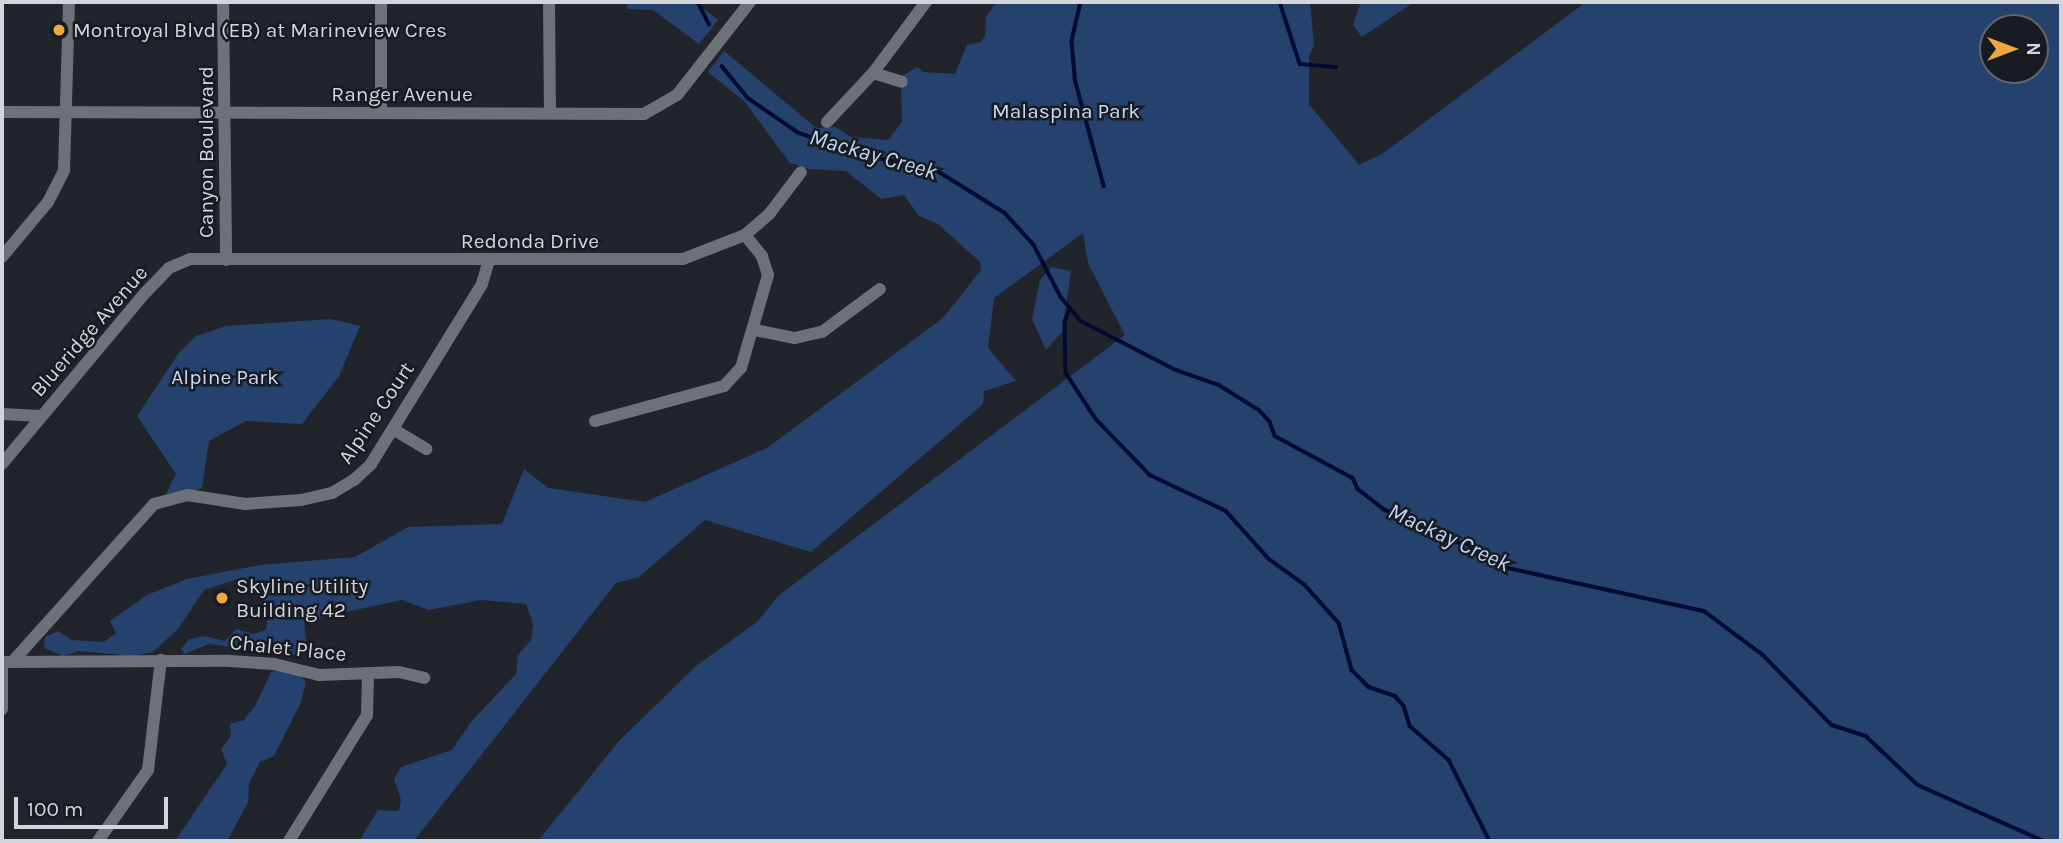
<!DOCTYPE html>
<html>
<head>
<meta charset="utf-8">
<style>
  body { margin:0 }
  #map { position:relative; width:2063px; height:843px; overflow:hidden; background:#21252b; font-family:Karla,sans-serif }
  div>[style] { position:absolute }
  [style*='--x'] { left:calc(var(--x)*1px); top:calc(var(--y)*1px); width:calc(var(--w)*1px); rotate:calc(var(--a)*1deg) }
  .green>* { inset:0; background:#24426d }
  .stream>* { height:3.5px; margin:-1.75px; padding:0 1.75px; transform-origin:1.75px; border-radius:1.75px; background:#000a33 }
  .minor>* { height:12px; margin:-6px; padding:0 6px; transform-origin:6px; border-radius:6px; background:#6d7279 }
  .dots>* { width:19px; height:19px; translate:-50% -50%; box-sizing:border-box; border:4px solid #181b21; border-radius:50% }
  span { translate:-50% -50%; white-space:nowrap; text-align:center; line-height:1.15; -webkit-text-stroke:5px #181b21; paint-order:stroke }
  .poi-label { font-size:21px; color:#d2d5d9 }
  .left { translate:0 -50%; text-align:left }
  .street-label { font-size:21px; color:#d2d5d9 }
  .park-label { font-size:21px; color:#c5d9f7 }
  .water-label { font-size:23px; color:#c0d5f2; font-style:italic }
  .frame { position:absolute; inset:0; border:4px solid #d2d5d9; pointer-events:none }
  .north { position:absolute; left:1979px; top:14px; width:70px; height:70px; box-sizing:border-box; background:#181b21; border:2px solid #62656b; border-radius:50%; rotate:90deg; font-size:19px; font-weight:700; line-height:28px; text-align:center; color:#d2d5d9 }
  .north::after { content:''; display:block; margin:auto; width:24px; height:32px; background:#eea73d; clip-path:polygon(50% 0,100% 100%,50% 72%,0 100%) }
  .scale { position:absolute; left:14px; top:797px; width:154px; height:32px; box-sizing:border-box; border:4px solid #d2d5d9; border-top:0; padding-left:9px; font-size:21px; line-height:24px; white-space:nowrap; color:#d2d5d9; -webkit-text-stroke:5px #181b21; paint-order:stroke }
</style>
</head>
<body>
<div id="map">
  <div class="green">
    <div style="clip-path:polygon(627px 2px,695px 2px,718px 20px,699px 44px,653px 10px,627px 9px)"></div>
    <div style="clip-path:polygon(evenodd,996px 2px,1310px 2px,1314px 46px,1309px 56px,1309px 104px,1359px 165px,1382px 154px,1586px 2px,2061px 2px,2061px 841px,538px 841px,619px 741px,696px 666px,757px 622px,778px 596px,1125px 335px,1088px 263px,1083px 233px,994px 298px,988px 348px,1016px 381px,984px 391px,983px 404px,811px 552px,705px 520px,639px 577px,616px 583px,414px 841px,359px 841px,378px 810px,399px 811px,401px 800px,394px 779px,401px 767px,452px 750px,471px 722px,516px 674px,518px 655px,531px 640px,533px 624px,526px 604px,481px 600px,429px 610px,402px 600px,304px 621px,306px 640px,296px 655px,209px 644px,185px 654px,181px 649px,189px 639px,205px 636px,225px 641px,236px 629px,253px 634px,266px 630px,268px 614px,258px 585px,241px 578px,204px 590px,178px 629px,153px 652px,133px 656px,79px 651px,63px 656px,44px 648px,45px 637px,58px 631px,72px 640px,104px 642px,116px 633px,110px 621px,147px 595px,187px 579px,260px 565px,355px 557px,408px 527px,502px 524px,524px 469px,548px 488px,645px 502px,767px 448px,943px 318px,981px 270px,980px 262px,938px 224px,919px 216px,904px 195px,881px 199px,846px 171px,809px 169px,790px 163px,744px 101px,708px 72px,724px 51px,816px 128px,835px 127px,851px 137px,888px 140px,902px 122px,901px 76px,918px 67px,923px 72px,955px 74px,967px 45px,981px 42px,985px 36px,986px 17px,996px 2px,1993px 28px,2035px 28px,2035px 70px,1993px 70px,1993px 28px)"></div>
    <div style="clip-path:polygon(1361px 2px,1414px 2px,1362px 37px,1353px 25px)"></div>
    <div style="clip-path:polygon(1051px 267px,1071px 271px,1062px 332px,1046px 350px,1032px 319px,1040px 280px)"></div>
    <div style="clip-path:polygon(331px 319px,360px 326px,339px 376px,302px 424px,246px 421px,209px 441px,202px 488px,163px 500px,176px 474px,137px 416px,178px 354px,196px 336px,226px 326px)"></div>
    <div style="clip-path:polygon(291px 664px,306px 682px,301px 702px,274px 756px,260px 762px,249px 784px,248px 803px,227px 841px,175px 841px,227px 764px,221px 749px,231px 736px,230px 724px,244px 720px,256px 704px,271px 672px)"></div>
  </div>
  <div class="stream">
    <div style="--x:698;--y:2;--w:25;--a:63"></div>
    <div style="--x:1081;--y:2;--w:40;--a:103"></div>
    <div style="--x:1072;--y:41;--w:38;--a:85"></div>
    <div style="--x:1075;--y:79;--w:111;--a:74.8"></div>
    <div style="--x:1280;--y:2;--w:65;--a:72.1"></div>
    <div style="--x:1300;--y:64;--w:36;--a:5"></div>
    <div style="--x:722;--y:66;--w:41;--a:50.9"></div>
    <div style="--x:748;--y:98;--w:62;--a:34.5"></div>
    <div style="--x:799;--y:133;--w:64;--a:19.3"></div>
    <div style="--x:859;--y:154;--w:79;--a:11.7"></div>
    <div style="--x:936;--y:170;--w:81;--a:31.9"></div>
    <div style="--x:1005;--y:213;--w:43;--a:47.8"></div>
    <div style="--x:1034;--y:245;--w:59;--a:62.6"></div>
    <div style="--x:1061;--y:297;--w:31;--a:50"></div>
    <div style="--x:1081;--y:321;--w:107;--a:27.3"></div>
    <div style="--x:1176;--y:370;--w:46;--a:19.2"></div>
    <div style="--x:1219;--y:385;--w:47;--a:32"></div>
    <div style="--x:1259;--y:410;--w:16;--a:47"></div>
    <div style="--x:1270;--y:422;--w:15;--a:70"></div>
    <div style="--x:1275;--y:436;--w:89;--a:28.3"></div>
    <div style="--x:1353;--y:478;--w:12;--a:66"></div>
    <div style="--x:1358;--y:489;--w:34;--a:38"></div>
    <div style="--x:1385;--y:510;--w:31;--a:21"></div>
    <div style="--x:1414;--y:521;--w:36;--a:32"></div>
    <div style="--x:1445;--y:540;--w:26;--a:11"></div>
    <div style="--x:1471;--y:545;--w:44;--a:31.9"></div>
    <div style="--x:1508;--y:568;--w:201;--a:12.4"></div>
    <div style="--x:1704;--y:611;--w:74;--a:36.7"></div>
    <div style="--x:1763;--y:655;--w:98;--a:45.4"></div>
    <div style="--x:1832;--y:725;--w:36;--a:18"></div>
    <div style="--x:1866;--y:736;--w:71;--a:43.3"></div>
    <div style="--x:1918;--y:785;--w:138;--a:24"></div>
    <div style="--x:1070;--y:310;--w:13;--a:113"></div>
    <div style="--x:1065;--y:322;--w:51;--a:88.9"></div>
    <div style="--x:1066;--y:373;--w:55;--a:56.9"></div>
    <div style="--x:1096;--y:419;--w:78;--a:46"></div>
    <div style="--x:1150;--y:475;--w:84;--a:25.3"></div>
    <div style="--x:1226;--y:511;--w:64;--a:48.1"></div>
    <div style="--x:1269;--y:559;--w:44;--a:35.8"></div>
    <div style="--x:1305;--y:585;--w:51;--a:48.2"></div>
    <div style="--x:1339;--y:623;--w:49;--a:74.5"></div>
    <div style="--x:1352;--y:670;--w:24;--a:45"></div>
    <div style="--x:1369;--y:687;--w:28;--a:19"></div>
    <div style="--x:1395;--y:696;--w:13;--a:48"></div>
    <div style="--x:1404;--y:706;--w:21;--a:73"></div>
    <div style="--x:1410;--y:726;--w:52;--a:41.1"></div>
    <div style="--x:1449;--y:760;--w:91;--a:63.2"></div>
  </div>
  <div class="minor">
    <div style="--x:223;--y:2;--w:258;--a:89.3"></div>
    <div style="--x:381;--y:2;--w:111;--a:90"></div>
    <div style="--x:549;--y:2;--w:111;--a:89.5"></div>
    <div style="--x:873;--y:73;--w:30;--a:17"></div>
    <div style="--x:2;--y:112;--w:642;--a:0.18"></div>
    <div style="--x:644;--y:114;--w:38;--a:-30"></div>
    <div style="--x:677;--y:95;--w:118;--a:-51.9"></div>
    <div style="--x:827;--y:122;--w:67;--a:-46.8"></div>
    <div style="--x:873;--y:73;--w:89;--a:-53.3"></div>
    <div style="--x:2;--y:257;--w:72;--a:-50.1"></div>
    <div style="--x:48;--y:202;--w:36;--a:-63"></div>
    <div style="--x:64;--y:170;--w:168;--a:-88.3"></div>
    <div style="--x:755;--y:330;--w:41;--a:11.3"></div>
    <div style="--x:795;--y:338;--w:28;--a:-13"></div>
    <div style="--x:822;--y:332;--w:72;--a:-36.6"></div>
    <div style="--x:2;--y:414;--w:39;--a:3"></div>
    <div style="--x:595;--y:421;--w:134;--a:-15.2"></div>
    <div style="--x:724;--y:386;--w:25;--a:-47"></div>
    <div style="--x:741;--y:368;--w:97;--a:-73.8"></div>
    <div style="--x:768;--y:275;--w:20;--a:-108"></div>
    <div style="--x:762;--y:256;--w:27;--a:-129"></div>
    <div style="--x:393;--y:429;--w:39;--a:31"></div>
    <div style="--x:2;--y:464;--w:224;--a:-50.1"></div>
    <div style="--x:146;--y:292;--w:33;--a:-46"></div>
    <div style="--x:169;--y:268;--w:23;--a:-23"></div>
    <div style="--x:190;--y:259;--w:493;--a:0"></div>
    <div style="--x:683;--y:259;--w:66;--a:-21.2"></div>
    <div style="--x:745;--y:235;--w:33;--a:-41"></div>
    <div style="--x:770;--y:213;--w:51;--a:-52.9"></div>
    <div style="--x:14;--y:660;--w:210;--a:-48.1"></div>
    <div style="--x:154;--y:504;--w:34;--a:-15"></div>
    <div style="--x:187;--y:495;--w:59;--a:8.8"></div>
    <div style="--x:245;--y:504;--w:56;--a:-4.1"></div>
    <div style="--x:301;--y:500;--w:32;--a:-13"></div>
    <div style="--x:332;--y:493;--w:26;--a:-31"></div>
    <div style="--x:354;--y:480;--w:23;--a:-43"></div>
    <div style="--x:371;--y:464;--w:211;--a:-58.3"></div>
    <div style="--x:482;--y:284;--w:26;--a:-74"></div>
    <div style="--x:2;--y:662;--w:228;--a:-0.3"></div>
    <div style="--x:230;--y:661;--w:44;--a:3.9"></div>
    <div style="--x:274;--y:664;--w:46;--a:13.7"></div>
    <div style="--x:319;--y:675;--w:80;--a:-2.1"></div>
    <div style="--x:399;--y:672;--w:26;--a:13"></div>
    <div style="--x:2;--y:662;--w:47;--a:90"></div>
    <div style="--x:98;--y:841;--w:87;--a:-54.8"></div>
    <div style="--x:148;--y:770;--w:111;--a:-83.3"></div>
    <div style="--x:289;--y:841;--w:148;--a:-58.2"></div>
    <div style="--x:367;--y:715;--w:41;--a:-88.6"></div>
  </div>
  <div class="dots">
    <div style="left:59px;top:30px;background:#eea73d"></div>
    <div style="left:222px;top:598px;background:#eea73d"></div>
  </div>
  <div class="poi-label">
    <span class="left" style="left:73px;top:30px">Montroyal Blvd (EB) at Marineview Cres</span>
    <span class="left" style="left:236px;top:598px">Skyline Utility<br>Building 42</span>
  </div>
  <div class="street-label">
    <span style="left:402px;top:94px">Ranger Avenue</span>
    <span style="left:206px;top:152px;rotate:-90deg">Canyon Boulevard</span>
    <span style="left:530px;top:241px">Redonda Drive</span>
    <span style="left:89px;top:331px;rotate:-49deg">Blueridge Avenue</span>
    <span style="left:376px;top:413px;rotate:-56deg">Alpine Court</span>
    <span style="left:288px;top:648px;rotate:6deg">Chalet Place</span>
  </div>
  <div class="park-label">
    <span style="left:1066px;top:111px">Malaspina Park</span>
    <span style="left:225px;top:377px">Alpine Park</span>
  </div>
  <div class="water-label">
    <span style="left:873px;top:155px;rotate:16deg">Mackay Creek</span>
    <span style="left:1449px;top:538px;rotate:25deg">Mackay Creek</span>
  </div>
  <div class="frame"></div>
  <div class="north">N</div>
  <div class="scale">100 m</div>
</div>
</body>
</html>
